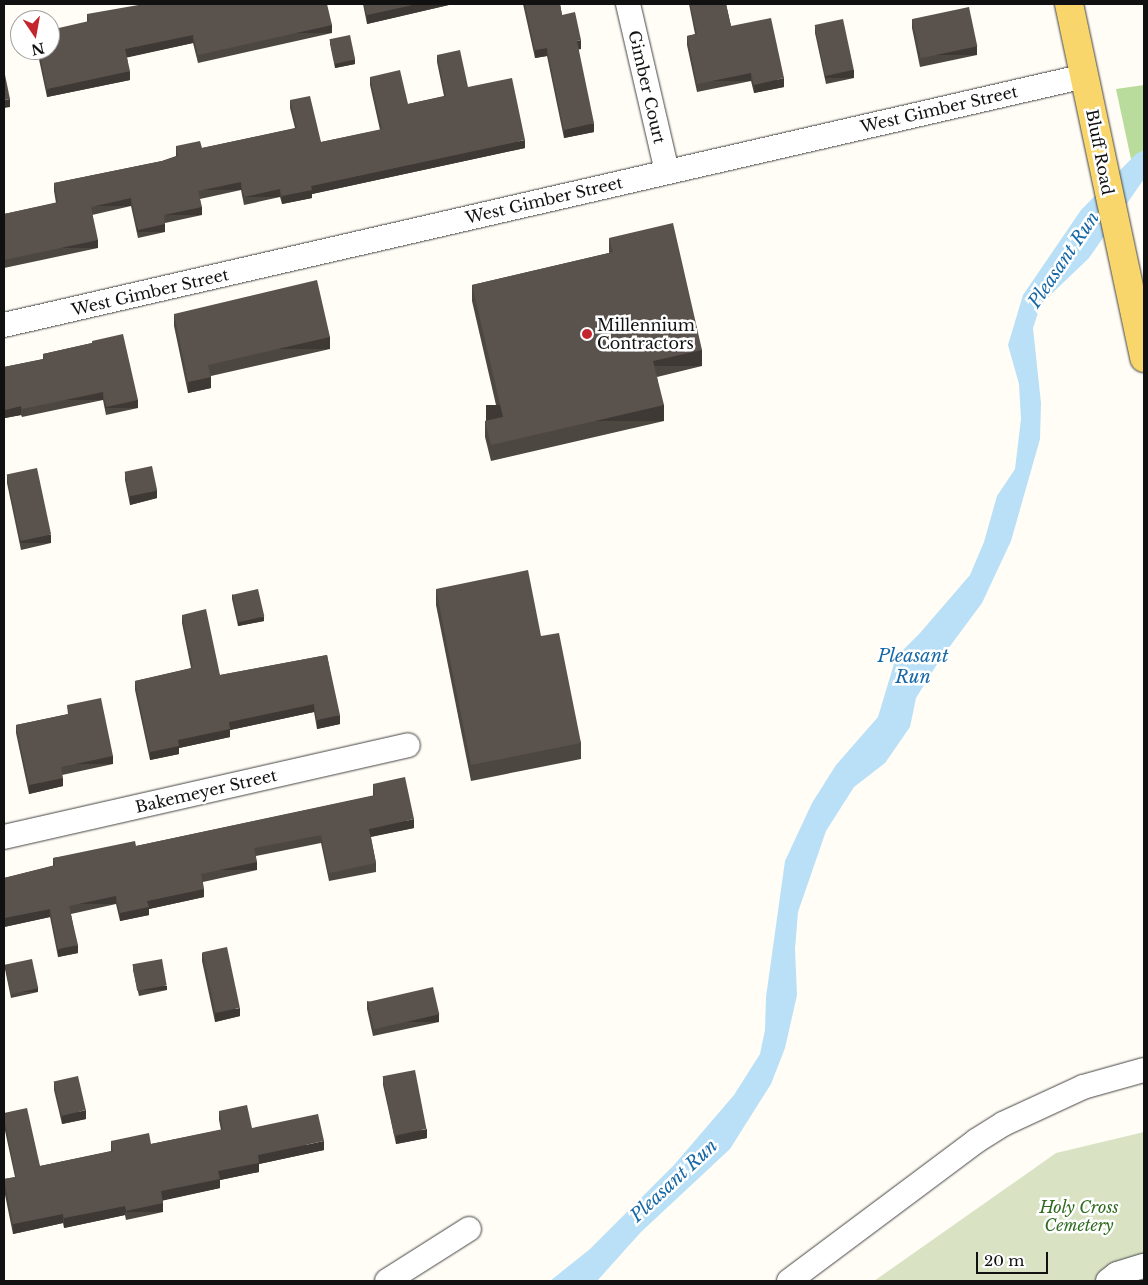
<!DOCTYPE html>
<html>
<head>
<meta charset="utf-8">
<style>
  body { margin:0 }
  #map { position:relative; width:1148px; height:1285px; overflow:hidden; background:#fffdf5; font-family:"Libre Baskerville",serif }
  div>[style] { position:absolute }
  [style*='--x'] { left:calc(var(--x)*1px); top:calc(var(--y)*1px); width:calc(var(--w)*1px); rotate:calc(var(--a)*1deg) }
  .forest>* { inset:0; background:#b9dc9c }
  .cemetery>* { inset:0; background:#d9e3c4 }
  .water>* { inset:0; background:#b9e0f7 }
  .roads { filter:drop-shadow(0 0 1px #444) drop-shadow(0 0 1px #444) }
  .minor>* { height:24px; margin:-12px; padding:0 12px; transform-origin:12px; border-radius:12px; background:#fff }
  .major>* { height:28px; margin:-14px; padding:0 14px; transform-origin:14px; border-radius:14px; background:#f9d66b }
  .wall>* { inset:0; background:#4d4742 }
  .shaded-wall>* { inset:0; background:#3f3936; transform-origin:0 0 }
  .building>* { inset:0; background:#5a524d; transform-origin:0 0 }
  .dots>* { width:14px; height:14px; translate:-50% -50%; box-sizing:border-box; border:2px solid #fff; border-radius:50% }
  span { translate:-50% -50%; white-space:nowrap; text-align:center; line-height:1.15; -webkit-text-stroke:5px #fff; paint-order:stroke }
  .street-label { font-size:16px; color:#111 }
  .poi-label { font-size:16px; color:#111 }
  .left { translate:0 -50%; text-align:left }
  .park-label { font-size:16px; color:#2f6b1f; font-style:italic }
  .water-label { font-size:18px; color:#1768a6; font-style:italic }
  .frame { position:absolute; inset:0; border:5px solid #111; pointer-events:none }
  .north { position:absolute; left:10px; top:10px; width:50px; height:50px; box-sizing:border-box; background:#fff; border:1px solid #a0a0a0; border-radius:50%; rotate:168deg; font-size:14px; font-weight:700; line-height:20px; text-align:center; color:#111 }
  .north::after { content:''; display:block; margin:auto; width:18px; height:22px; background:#c4262e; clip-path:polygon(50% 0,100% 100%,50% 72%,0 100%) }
  .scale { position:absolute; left:976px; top:1252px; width:72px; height:22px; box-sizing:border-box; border:2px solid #111; border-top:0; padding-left:6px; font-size:15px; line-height:18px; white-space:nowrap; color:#111; -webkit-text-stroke:4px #fff; paint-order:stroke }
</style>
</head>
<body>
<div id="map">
  <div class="forest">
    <div style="clip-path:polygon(1144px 85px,1144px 150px,1131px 159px,1116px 89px)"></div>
  </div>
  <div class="cemetery">
    <div style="clip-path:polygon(1144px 1132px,1144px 1281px,874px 1281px,1056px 1153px)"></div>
  </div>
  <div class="water">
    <div style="clip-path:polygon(1144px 150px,1144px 179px,1089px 258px,1041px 304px,1033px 328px,1041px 403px,1040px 439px,1011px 541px,982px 603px,939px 661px,916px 698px,910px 727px,885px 763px,854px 787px,826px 831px,798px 912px,795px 949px,797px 995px,785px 1048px,771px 1084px,730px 1149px,641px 1232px,597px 1281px,550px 1281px,590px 1249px,674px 1165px,734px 1095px,760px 1054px,765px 1030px,766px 997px,785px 861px,812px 803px,836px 765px,878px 717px,896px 657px,920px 633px,970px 575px,984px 542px,997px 496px,1015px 469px,1021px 419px,1019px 384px,1008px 345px,1023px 295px,1081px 210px,1136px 154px)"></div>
  </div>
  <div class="roads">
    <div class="minor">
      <div style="--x:628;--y:4;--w:171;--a:76.9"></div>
      <div style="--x:4;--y:325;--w:1109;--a:-12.97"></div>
      <div style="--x:4;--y:837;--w:414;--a:-12.8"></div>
      <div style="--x:387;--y:1281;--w:97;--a:-32.4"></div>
      <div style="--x:789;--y:1281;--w:234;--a:-36.8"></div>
      <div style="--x:976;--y:1141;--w:32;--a:-32"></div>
      <div style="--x:1003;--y:1124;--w:88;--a:-24.8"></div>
      <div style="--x:1083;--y:1087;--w:63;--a:-15.6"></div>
      <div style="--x:1108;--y:1281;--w:11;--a:-38"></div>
      <div style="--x:1117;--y:1274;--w:28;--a:-17"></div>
    </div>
    <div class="major">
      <div style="--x:1069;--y:4;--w:362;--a:78"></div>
    </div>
  </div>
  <div class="wall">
    <div style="clip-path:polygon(363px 4px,453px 4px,367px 24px)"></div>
    <div style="clip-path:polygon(523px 4px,560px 4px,562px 15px,581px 49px,578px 49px,594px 132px,564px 138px,547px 56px,535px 58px)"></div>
    <div style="clip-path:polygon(689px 4px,726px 4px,731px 26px,784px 87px,754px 93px,751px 81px,697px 92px,687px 45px,687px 36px,695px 34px)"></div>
    <div style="clip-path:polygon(87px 14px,332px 33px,198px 63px,193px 43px,127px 57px,130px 80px,47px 97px,37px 50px,50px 50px,87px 22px)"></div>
    <div style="clip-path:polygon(912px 19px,977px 55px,920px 67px,912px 28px)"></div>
    <div style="clip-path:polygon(815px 25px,854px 78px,826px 84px,815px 33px)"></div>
    <div style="clip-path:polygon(330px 40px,355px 64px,335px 68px,330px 44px)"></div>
    <div style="clip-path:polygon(437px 55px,525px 148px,312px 194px,312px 198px,282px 204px,280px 197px,244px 205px,241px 190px,200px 199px,202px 215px,165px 223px,165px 232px,138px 238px,131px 206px,92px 215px,98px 248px,4px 268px,4px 214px,56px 203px,54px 191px,54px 183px,162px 161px,176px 156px,176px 146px,202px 148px,295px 128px,290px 108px,290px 100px,321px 142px,380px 130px,370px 85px,370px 77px,408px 104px,444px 96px,437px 62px)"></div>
    <div style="clip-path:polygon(609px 238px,702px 366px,657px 377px,664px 421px,491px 461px,485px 437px,485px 421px,499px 418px,472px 301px,472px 285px,609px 253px)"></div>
    <div style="clip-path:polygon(174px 314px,330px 349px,211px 376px,211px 388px,188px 393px,174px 326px)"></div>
    <div style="clip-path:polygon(92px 341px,138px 408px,106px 415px,103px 400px,22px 417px,21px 415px,5px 418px,4px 412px,4px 367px,43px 359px,43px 354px,92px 343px)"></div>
    <div style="clip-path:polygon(125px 472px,157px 498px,130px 505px,125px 480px)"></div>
    <div style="clip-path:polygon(7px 475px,51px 543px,21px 550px,7px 483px)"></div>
    <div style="clip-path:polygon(436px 589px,541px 636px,581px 743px,581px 759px,471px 781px,436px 605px)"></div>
    <div style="clip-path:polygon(232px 594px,264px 621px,238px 626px,232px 599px)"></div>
    <div style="clip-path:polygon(182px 615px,220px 675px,327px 655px,340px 724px,317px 729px,314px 712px,230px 730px,230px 737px,179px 748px,179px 754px,150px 760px,135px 690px,135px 681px,191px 668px,182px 623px)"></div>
    <div style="clip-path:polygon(67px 705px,113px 764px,62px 775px,63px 786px,29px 794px,16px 733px,16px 725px,68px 714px)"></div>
    <div style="clip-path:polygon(373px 784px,414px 828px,371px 837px,376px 863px,376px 872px,329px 881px,321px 843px,256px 856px,257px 870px,203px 882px,204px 897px,149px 909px,149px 915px,120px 921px,116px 904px,71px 914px,78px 953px,58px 957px,50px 917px,4px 927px,4px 878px,53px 866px,53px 858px,136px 846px,373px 796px)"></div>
    <div style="clip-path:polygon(202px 952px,240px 1016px,215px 1022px,202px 961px)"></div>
    <div style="clip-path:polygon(5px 965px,38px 992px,11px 998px,5px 969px)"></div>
    <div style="clip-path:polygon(133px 965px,167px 990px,139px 996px,133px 970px)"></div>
    <div style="clip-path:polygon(367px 1001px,439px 1022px,373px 1036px,367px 1009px)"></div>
    <div style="clip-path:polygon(383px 1077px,427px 1138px,396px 1144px,383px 1085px)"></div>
    <div style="clip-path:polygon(54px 1082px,86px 1119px,62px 1124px,54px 1090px)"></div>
    <div style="clip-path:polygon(219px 1111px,252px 1128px,324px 1150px,259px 1164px,259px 1172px,220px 1180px,220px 1188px,163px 1200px,163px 1212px,126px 1220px,125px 1215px,64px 1228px,63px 1223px,13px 1234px,4px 1190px,4px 1179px,15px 1177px,4px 1126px,4px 1113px,40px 1166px,111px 1151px,111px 1141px,151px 1144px,221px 1130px,219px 1120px)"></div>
  </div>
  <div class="shaded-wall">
    <div style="clip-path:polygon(417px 4px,453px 4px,367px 24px,367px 15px)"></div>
    <div style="left:332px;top:25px;width:8px;height:137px;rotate:90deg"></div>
    <div style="clip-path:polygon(193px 35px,193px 43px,125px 58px,125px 49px)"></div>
    <div style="clip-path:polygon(581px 40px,581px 49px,577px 50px,577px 41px)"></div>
    <div style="left:977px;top:46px;width:9px;height:58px;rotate:90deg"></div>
    <div style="clip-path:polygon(547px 48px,547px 56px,535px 58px,535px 50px)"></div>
    <div style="clip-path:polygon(355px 59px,355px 64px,335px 68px,335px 64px)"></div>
    <div style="left:854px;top:70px;width:8px;height:29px;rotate:90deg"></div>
    <div style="clip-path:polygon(130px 71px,130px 80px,47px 97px,47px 89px)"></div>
    <div style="left:751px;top:73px;width:8px;height:55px;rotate:90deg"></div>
    <div style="clip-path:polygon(784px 78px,784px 87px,754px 93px,754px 85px)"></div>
    <div style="clip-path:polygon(10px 99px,10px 107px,4px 108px,4px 100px)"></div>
    <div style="clip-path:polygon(594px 123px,594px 132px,564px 138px,564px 130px)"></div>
    <div style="clip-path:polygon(525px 140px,525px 148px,312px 194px,312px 198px,282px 204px,282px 196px,311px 186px)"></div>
    <div style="left:241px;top:182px;width:8px;height:44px;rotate:90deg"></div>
    <div style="left:280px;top:189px;width:8px;height:37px;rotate:90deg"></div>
    <div style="left:131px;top:198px;width:8px;height:41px;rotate:90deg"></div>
    <div style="left:202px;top:207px;width:8px;height:39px;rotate:90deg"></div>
    <div style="left:165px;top:224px;width:8px;height:28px;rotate:90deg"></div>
    <div style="left:98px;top:240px;width:8px;height:96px;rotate:90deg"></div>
    <div style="left:330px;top:337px;width:12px;height:125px;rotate:90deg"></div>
    <div style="left:702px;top:350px;width:16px;height:50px;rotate:90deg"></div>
    <div style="clip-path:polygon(211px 377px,211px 388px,188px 393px,188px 382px)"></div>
    <div style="left:103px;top:392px;width:8px;height:83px;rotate:90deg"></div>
    <div style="left:138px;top:400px;width:8px;height:33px;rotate:90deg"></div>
    <div style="left:664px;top:405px;width:16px;height:178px;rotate:90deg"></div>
    <div style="clip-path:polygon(21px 406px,21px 415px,5px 418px,5px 410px)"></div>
    <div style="clip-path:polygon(157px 490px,157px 498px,130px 505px,130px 496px)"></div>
    <div style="left:51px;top:535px;width:8px;height:31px;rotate:90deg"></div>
    <div style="clip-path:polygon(264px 616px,264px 621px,238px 626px,238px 622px)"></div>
    <div style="clip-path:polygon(314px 704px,314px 712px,230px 730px,230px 737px,179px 748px,179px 754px,150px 760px,150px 752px,178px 740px,229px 722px)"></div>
    <div style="clip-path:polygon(340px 715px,340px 724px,317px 729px,317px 720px)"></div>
    <div style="left:113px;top:756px;width:8px;height:53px;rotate:90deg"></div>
    <div style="clip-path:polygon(63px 778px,63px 786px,29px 794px,29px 785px)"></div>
    <div style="clip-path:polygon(414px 819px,414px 828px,369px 837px,369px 829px)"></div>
    <div style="left:257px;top:862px;width:8px;height:57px;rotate:90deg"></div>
    <div style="clip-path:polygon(204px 889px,204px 897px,149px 909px,149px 915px,120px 921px,120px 913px,147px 901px)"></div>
    <div style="left:116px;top:896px;width:8px;height:48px;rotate:90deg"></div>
    <div style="clip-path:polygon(50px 909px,50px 917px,4px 927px,4px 918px)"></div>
    <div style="clip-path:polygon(78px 945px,78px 953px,58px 957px,58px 949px)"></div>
    <div style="left:167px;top:986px;width:4px;height:29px;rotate:90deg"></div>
    <div style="left:38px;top:988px;width:4px;height:28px;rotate:90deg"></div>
    <div style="clip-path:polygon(240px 1008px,240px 1016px,215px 1022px,215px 1013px)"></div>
    <div style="left:439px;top:1014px;width:8px;height:67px;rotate:90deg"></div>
    <div style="clip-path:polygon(86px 1110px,86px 1119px,62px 1124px,62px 1116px)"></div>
    <div style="clip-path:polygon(427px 1129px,427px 1138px,396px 1144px,396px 1136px)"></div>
    <div style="clip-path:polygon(324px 1141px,324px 1150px,259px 1164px,259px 1172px,220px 1180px,220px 1188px,161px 1201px,161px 1191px,218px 1171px,258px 1155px)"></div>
    <div style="left:163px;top:1203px;width:9px;height:38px;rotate:90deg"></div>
    <div style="clip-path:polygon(125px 1206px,125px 1215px,64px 1228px,64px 1218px)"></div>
    <div style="clip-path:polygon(63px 1214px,63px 1223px,13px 1234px,13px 1224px)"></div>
  </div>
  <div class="building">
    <div style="clip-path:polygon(144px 4px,327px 4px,332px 25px,198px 55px,193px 35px,125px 49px,130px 71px,47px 89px,39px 50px,50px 50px,50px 30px,89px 21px,87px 14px)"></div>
    <div style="clip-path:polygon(364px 4px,417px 4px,367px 15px)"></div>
    <div style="clip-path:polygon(525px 4px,560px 4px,562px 15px,575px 12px,581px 40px,577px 41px,594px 123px,564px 130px,547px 48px,535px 50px)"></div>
    <div style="clip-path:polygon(690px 4px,726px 4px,731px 26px,771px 18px,784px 78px,754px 85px,751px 73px,697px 84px,687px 36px,697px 34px)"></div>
    <div style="left:969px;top:7px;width:40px;height:58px;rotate:78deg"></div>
    <div style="left:843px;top:19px;width:52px;height:29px;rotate:78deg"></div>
    <div style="left:350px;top:35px;width:25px;height:21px;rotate:78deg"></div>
    <div style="clip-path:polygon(460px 50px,468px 87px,512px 78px,525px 140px,311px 186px,312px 190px,282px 196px,280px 189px,244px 197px,241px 182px,198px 191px,202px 207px,164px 215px,165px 224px,138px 230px,131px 198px,91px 207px,98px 240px,4px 260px,4px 214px,58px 202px,54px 183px,162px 161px,178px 156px,176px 146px,200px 141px,202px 148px,297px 128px,290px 100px,310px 96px,321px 142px,382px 129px,370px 77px,400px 70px,408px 104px,446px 96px,437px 55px)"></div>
    <div style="clip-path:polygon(4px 70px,10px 99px,4px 100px)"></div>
    <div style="clip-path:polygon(673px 223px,702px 350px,653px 361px,664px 405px,491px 445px,485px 421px,503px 417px,472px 285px,613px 252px,609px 238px)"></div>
    <div style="clip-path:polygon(317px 280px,330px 337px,208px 365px,211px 377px,188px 382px,174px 314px)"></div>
    <div style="clip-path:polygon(123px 334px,138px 400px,106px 407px,103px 392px,22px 409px,21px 406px,5px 410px,4px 404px,4px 367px,44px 359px,43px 354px,92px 343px,92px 341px)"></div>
    <div style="left:152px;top:466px;width:25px;height:28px;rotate:78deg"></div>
    <div style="left:37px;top:468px;width:68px;height:31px;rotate:78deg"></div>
    <div style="clip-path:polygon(528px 570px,541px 636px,559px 633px,581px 743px,471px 765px,436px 589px)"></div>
    <div style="left:258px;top:589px;width:28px;height:26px;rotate:77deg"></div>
    <div style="clip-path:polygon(206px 609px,220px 675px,327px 655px,340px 715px,317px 720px,314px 704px,229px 722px,230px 729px,178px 740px,179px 746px,150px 752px,135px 681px,193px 668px,182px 615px)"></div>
    <div style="clip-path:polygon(101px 698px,113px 756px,61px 767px,63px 778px,29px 785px,16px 725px,69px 714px,67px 705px)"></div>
    <div style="clip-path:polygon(405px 777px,414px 819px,369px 829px,376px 863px,329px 873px,321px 835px,254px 848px,257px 862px,201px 874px,204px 889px,147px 901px,149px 907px,120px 913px,116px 896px,69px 906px,78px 945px,58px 949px,50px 909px,4px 918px,4px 878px,55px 865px,53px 858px,135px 841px,136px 846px,375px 795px,373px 784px)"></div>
    <div style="left:227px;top:947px;width:62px;height:25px;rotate:78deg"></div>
    <div style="left:32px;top:959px;width:30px;height:28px;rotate:78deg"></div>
    <div style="left:162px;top:959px;width:27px;height:30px;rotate:80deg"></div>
    <div style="left:433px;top:987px;width:28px;height:67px;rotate:77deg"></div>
    <div style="left:415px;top:1070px;width:60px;height:33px;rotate:79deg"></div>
    <div style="left:78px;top:1076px;width:35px;height:25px;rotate:77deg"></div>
    <div style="clip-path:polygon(247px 1105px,252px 1128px,318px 1114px,324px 1141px,258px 1155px,259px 1163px,218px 1171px,220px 1179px,161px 1191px,163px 1203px,126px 1211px,125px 1206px,64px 1218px,63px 1214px,13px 1224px,4px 1179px,16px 1177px,4px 1117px,4px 1113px,27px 1108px,40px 1166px,113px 1151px,111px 1141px,149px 1133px,151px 1144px,223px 1129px,219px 1111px)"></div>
  </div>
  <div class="dots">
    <div style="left:587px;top:334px;background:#c4262e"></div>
  </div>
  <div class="street-label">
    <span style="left:647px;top:87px;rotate:77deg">Gimber Court</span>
    <span style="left:939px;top:109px;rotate:-13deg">West Gimber Street</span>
    <span style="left:1100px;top:152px;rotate:79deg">Bluff Road</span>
    <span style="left:544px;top:200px;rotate:-13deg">West Gimber Street</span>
    <span style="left:150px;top:292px;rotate:-13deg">West Gimber Street</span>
    <span style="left:206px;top:791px;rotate:-13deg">Bakemeyer Street</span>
  </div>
  <div class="poi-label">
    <span class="left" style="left:597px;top:334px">Millennium<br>Contractors</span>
  </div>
  <div class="park-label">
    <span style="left:1079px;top:1216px">Holy Cross<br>Cemetery</span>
  </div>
  <div class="water-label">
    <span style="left:1064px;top:260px;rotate:-56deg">Pleasant Run</span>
    <span style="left:913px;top:667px">Pleasant<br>Run</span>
    <span style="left:674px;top:1181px;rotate:-43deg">Pleasant Run</span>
  </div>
  <div class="frame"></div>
  <div class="north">N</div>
  <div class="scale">20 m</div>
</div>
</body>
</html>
